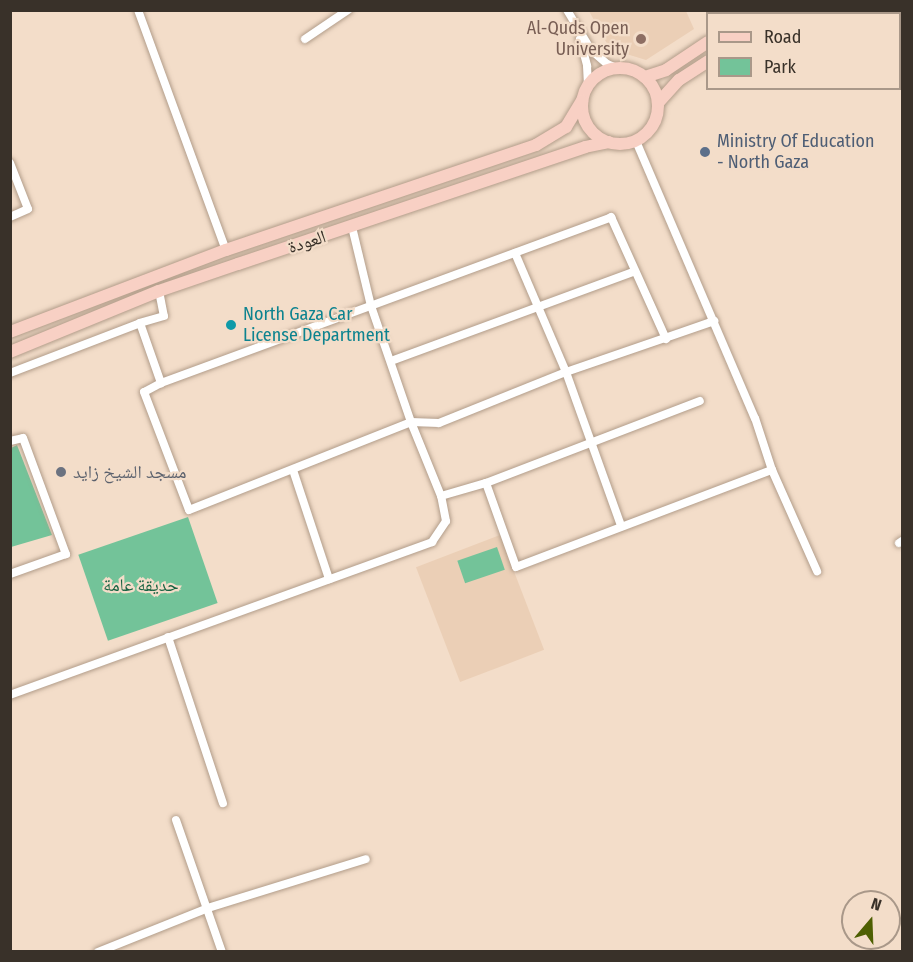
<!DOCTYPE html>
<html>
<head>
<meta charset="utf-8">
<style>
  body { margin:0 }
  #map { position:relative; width:913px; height:962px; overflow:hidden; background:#f3ddc9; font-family:"Fira Sans Condensed","Noto Naskh Arabic",sans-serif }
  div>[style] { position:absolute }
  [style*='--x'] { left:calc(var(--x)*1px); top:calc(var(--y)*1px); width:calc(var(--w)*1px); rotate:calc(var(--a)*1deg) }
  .built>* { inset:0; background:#ebcfb6; transform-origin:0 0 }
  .green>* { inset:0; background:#73c399; transform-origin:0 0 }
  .roads { filter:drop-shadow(0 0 2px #b29d8a) drop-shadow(0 0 2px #b29d8a) }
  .minor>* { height:8px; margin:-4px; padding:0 4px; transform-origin:4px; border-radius:4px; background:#fff }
  .secondary>* { height:12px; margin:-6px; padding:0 6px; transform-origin:6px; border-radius:6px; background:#f8d0c4 }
  .secondary>.ring { margin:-6px; padding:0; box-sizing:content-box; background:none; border:12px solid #f8d0c4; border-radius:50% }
  .dots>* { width:16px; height:16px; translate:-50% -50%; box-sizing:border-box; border:3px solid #f3ddc9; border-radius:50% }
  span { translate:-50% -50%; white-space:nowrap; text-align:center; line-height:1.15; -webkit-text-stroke:4.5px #f3ddc9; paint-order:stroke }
  .education-label { font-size:18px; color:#785e54 }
  .right { translate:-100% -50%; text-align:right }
  .service-label { font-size:18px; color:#4e5e75 }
  .left { translate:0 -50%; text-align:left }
  .street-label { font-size:18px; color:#393129 }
  .culture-label { font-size:18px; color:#0d838f }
  .worship-label { font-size:18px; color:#5b616d }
  .park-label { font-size:18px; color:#176241 }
  .frame { position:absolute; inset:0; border:12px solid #393129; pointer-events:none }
  .legend { position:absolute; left:706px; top:12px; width:195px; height:78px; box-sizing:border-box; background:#f3ddc9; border:2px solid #a99889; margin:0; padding:8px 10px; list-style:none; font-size:18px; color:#393129 }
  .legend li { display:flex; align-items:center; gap:12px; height:30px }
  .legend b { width:30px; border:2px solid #a99889 }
  .north { position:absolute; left:841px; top:890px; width:60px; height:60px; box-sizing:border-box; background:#f3ddc9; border:2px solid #a99889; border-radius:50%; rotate:19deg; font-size:16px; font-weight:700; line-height:24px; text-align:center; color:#393129 }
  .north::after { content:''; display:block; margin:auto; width:21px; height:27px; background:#4e5f02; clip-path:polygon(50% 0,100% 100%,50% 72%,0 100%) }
</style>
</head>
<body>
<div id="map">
  <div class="built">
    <div style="clip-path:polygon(589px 11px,686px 11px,694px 29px,646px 60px,610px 49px)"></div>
    <div style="left:500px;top:535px;width:123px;height:90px;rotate:69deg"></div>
  </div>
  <div class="green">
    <div style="clip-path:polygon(17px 445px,52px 535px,11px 547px,11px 448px)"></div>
    <div style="left:188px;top:517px;width:91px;height:116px;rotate:71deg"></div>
    <div style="left:497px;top:547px;width:24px;height:42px;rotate:71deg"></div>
  </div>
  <div class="roads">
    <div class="minor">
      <div style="--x:138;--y:10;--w:256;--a:69.9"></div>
      <div style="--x:567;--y:10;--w:47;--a:59"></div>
      <div style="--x:591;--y:50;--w:21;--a:41"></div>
      <div style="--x:607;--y:64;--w:11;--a:22"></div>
      <div style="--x:305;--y:39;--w:52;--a:-34"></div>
      <div style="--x:580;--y:39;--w:28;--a:75"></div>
      <div style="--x:587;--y:66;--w:19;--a:87"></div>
      <div style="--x:636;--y:141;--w:301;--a:66.8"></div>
      <div style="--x:755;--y:418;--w:55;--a:71.9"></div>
      <div style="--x:772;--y:470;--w:111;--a:66"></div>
      <div style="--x:10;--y:163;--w:49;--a:68.6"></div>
      <div style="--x:28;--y:209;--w:20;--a:156"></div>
      <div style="--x:515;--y:253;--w:129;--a:66.8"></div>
      <div style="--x:566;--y:372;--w:164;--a:70.3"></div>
      <div style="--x:159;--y:291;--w:25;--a:79"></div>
      <div style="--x:164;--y:316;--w:25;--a:164"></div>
      <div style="--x:140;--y:323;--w:64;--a:70.7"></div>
      <div style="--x:161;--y:383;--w:19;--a:152"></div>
      <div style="--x:144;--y:392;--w:126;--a:69.1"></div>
      <div style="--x:189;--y:510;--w:239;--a:-21.6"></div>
      <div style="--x:411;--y:422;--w:28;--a:2"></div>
      <div style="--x:439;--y:423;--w:137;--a:-21.9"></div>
      <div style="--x:566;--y:372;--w:157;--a:-19"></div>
      <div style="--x:391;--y:361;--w:260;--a:-20.2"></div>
      <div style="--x:10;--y:373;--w:139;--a:-21"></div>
      <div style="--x:161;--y:383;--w:480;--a:-20.2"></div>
      <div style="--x:611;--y:217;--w:134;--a:65.7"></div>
      <div style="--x:10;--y:441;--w:13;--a:-13"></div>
      <div style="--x:23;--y:438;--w:124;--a:69.7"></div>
      <div style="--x:66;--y:554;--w:59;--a:160.3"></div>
      <div style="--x:293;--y:470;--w:115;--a:71.7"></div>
      <div style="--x:486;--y:483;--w:89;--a:70.3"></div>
      <div style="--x:516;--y:567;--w:274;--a:-20.8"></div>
      <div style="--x:441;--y:496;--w:47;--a:-16.1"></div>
      <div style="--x:486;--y:483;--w:229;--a:-21"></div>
      <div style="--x:899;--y:543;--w:4;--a:-34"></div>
      <div style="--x:168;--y:637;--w:175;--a:71.7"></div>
      <div style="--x:10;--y:695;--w:449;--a:-19.9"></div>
      <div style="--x:432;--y:542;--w:25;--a:-56"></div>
      <div style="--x:446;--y:521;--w:25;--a:-101"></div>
      <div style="--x:441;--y:496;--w:80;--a:-112.1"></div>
      <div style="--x:411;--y:422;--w:123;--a:-109"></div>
      <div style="--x:371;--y:306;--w:81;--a:-103.5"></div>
      <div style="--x:176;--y:820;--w:140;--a:70.8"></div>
      <div style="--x:98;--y:952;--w:118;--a:-21.8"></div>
      <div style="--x:208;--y:908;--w:165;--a:-17.2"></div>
    </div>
    <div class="secondary">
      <div style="--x:749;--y:14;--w:6;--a:-45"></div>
      <div style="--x:777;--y:14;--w:6;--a:-39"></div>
      <div class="ring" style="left:582px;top:68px;width:64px;height:64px"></div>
      <div style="--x:645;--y:77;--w:22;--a:-18"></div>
      <div style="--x:666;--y:70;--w:50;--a:-33.7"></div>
      <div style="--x:658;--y:103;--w:31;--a:-48"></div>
      <div style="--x:679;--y:80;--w:35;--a:-33"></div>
      <div style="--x:10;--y:332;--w:231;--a:-20.8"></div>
      <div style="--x:226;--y:250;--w:327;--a:-18.7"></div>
      <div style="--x:536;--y:145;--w:35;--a:-31"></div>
      <div style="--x:566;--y:127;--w:31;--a:-59"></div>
      <div style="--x:10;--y:352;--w:161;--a:-22.3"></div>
      <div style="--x:159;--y:291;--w:83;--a:-18.9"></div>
      <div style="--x:238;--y:264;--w:366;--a:-18.6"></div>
      <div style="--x:585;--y:147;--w:24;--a:-12"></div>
    </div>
  </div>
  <div class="dots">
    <div style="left:641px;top:39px;background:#8d6e63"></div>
    <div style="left:705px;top:152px;background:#5c6f8a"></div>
    <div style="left:231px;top:325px;background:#0f9aa8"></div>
    <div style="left:61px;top:472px;background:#6b7280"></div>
  </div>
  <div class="education-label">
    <span class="right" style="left:629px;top:39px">Al-Quds Open<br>University</span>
  </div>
  <div class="service-label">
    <span class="left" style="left:717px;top:152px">Ministry Of Education<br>- North Gaza</span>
  </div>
  <div class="street-label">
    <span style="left:307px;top:242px;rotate:-18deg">العودة</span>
  </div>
  <div class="culture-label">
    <span class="left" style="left:243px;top:325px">North Gaza Car<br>License Department</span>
  </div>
  <div class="worship-label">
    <span class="left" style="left:73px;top:472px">مسجد الشيخ زايد</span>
  </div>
  <div class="park-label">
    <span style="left:141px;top:585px">حديقة عامة</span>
  </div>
  <div class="frame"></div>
  <ul class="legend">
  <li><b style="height:8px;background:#f8d0c4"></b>Road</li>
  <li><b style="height:16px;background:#73c399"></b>Park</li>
  </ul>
  <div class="north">N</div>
</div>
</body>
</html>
